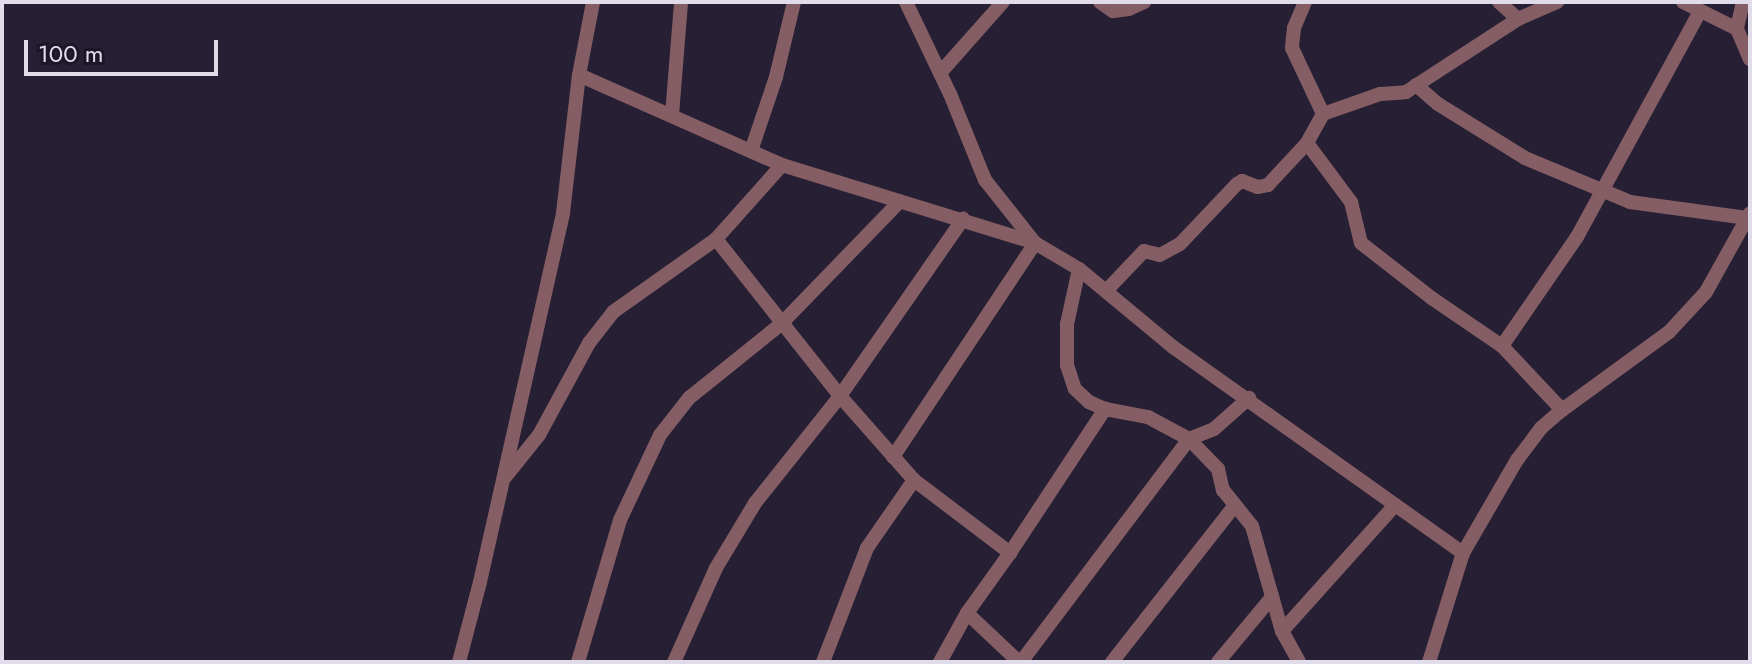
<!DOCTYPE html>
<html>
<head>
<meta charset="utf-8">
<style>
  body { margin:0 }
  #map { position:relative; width:1752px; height:664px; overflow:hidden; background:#271f33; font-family:Jost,sans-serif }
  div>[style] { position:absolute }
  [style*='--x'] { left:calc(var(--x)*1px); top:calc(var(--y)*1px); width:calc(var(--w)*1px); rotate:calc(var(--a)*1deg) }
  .minor>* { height:14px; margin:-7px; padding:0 7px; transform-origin:7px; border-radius:7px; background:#845e64 }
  span { translate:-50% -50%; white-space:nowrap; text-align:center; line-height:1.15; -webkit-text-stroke:8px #1d1629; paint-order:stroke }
  .frame { position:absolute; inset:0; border:4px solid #e0dce9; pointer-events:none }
  .scale { position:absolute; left:24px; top:40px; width:194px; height:36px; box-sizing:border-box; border:4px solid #e0dce9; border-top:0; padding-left:10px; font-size:24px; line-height:28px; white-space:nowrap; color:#e0dce9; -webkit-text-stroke:6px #1d1629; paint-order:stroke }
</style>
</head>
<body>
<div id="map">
  <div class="minor">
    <div style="--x:1100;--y:2;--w:16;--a:35"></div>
    <div style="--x:1113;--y:11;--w:16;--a:-7"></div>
    <div style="--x:1129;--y:9;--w:17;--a:-25"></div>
    <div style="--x:1305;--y:2;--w:28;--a:113"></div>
    <div style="--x:1294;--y:28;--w:20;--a:96"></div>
    <div style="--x:1292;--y:48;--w:73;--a:64.8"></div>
    <div style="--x:1323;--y:114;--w:33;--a:119"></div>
    <div style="--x:1307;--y:143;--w:74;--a:53.3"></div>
    <div style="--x:1351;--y:202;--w:42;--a:76.3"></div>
    <div style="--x:1361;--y:243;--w:91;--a:37.9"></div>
    <div style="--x:1433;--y:299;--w:83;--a:34.3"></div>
    <div style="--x:1502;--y:346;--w:88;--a:46.8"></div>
    <div style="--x:1499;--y:2;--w:25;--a:42"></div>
    <div style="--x:1683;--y:2;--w:60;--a:26.6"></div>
    <div style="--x:1743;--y:2;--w:28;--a:103"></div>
    <div style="--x:1737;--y:29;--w:33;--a:67"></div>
    <div style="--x:940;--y:73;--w:95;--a:-48.4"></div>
    <div style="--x:579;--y:75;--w:222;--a:23.9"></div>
    <div style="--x:782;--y:165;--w:265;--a:17.1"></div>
    <div style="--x:1035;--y:243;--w:51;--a:30.6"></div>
    <div style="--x:1079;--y:269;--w:122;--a:39.7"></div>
    <div style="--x:1173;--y:347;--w:356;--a:35.4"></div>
    <div style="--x:1416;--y:85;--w:29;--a:41"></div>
    <div style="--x:1438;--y:104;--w:102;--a:31.8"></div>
    <div style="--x:1525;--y:158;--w:114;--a:22.7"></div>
    <div style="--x:1630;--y:202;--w:118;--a:7.8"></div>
    <div style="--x:1323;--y:114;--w:60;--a:-19.3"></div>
    <div style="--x:1380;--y:94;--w:26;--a:-4"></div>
    <div style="--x:1406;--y:92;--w:134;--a:-33.1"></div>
    <div style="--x:1518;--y:19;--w:43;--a:-23.6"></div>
    <div style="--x:672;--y:115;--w:113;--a:-85.4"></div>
    <div style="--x:751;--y:151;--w:78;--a:-71.3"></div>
    <div style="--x:776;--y:77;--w:77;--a:-76.5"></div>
    <div style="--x:782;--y:165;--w:99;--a:131.7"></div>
    <div style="--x:716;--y:239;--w:200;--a:51.7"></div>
    <div style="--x:840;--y:396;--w:112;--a:48.6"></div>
    <div style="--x:914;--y:480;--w:83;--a:124.7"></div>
    <div style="--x:867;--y:548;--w:122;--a:111.1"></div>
    <div style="--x:1079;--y:269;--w:56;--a:102.3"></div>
    <div style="--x:1067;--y:324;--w:41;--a:90"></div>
    <div style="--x:1067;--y:365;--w:25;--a:72"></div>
    <div style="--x:1075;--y:389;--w:19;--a:43"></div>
    <div style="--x:1089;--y:402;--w:17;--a:24"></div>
    <div style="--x:1105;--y:409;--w:44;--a:10.5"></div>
    <div style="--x:1148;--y:417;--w:47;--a:28.2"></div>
    <div style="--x:1189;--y:439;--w:27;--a:-22"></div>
    <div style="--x:1214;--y:429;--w:47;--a:-41.5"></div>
    <div style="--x:1106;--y:291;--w:55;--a:-46.5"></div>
    <div style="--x:1144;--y:251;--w:16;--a:14"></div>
    <div style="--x:1160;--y:255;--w:23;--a:-29"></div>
    <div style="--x:1180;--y:244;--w:83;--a:-46.5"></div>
    <div style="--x:1237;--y:184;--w:6;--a:-31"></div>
    <div style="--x:1242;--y:181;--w:17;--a:21"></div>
    <div style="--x:1258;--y:187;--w:10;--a:-11"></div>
    <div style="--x:1268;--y:185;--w:57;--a:-47.1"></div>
    <div style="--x:1502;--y:346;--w:132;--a:-55.5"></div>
    <div style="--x:1577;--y:237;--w:257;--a:-61.4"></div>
    <div style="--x:893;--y:457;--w:257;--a:-56.4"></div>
    <div style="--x:1035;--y:243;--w:80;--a:-128.4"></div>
    <div style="--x:985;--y:180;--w:93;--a:-112.1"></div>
    <div style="--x:950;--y:94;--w:102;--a:-115.6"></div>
    <div style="--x:506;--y:476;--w:53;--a:-51.2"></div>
    <div style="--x:539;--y:435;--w:105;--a:-61.5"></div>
    <div style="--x:589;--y:343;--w:39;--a:-52"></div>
    <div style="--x:613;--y:312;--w:126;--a:-35.3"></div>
    <div style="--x:914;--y:480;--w:121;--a:37.2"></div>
    <div style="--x:1010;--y:553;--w:74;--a:125.6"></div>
    <div style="--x:967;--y:613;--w:71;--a:43.3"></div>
    <div style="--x:1010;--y:553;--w:173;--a:-56.6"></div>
    <div style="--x:1282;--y:631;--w:169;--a:-48.1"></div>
    <div style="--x:459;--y:662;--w:83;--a:-75.3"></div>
    <div style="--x:480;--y:582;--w:378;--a:-77.3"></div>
    <div style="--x:563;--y:213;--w:139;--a:-83.4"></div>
    <div style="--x:579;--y:75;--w:74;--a:-79.1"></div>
    <div style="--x:578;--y:662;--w:148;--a:-73.5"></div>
    <div style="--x:620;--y:520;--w:94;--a:-64.8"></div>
    <div style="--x:660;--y:435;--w:47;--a:-51.9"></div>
    <div style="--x:689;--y:398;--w:118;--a:-38.8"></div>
    <div style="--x:781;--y:324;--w:171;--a:-45.9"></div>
    <div style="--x:674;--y:662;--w:103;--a:-65.9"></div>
    <div style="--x:716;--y:568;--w:76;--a:-59"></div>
    <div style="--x:755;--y:503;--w:137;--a:-51.5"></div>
    <div style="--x:840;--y:396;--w:216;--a:-55.2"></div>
    <div style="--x:940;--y:662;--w:56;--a:-61.1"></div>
    <div style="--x:1021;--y:662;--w:279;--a:-53"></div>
    <div style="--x:1189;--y:439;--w:42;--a:46"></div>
    <div style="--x:1218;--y:469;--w:22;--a:77"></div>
    <div style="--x:1223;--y:490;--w:46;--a:51.1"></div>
    <div style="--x:1252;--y:526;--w:109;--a:74.1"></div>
    <div style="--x:1282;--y:631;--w:35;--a:61"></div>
    <div style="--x:1112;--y:662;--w:199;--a:-51.9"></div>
    <div style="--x:1218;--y:662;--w:85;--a:-50.3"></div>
    <div style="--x:1429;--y:662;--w:114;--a:-72.7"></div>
    <div style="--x:1463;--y:553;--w:108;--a:-59.9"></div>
    <div style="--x:1517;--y:460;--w:40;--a:-53"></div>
    <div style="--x:1541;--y:428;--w:28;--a:-41"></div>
    <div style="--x:1562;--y:410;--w:132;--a:-36.1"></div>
    <div style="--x:1669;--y:332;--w:54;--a:-47.2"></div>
    <div style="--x:1706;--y:292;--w:90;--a:-60.9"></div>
  </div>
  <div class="frame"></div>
  <div class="scale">100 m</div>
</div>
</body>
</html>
